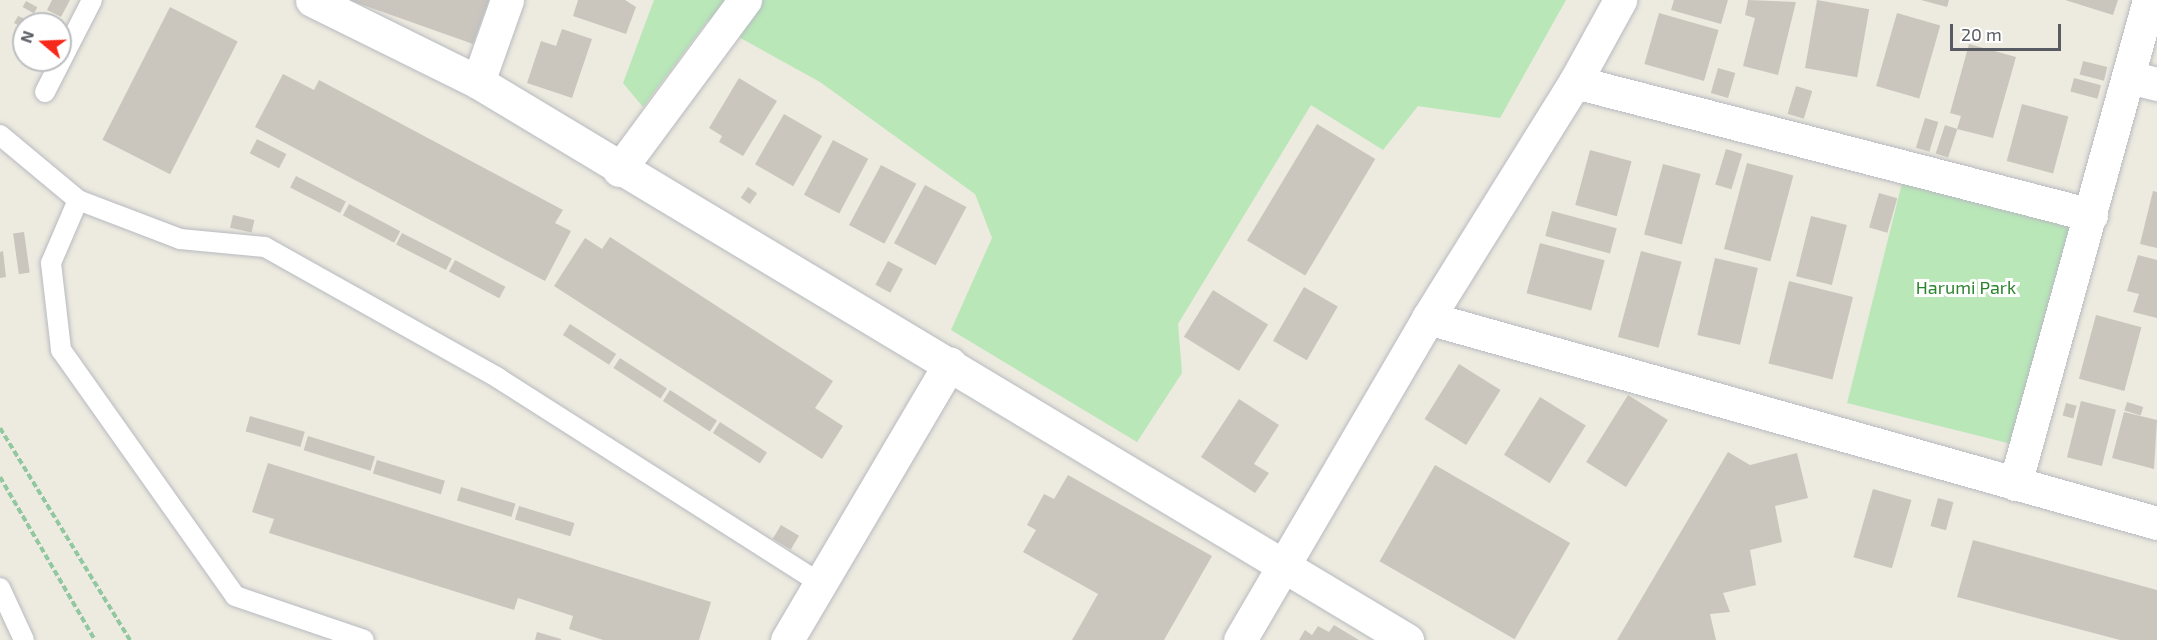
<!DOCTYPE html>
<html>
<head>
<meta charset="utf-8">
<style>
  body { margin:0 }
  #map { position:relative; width:2157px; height:640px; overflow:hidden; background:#edeadf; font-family:"Exo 2",sans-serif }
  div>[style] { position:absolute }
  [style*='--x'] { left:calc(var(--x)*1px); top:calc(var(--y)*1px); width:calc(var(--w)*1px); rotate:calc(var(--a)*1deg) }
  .green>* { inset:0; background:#b9e7b8; transform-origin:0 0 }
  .building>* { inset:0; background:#cac6be; transform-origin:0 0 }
  .path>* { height:4px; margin-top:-2px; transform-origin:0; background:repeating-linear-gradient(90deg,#91c8a0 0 6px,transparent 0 9px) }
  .roads { filter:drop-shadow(0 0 2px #b7bac0) drop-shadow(0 0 2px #b7bac0) }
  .service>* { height:20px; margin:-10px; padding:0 10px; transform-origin:10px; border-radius:10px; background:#fff }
  .minor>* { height:33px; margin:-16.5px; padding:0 16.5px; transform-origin:16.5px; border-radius:16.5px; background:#fff }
  .tertiary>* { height:33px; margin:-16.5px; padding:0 16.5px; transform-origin:16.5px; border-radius:16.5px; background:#fff }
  span { translate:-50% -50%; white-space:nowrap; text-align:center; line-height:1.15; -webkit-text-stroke:6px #fff; paint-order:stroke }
  .park-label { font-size:18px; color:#2d842f }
  .north { position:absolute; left:12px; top:12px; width:60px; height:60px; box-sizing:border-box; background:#fff; border:2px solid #bcbec0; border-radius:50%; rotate:289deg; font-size:16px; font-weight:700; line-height:24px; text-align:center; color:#585c62 }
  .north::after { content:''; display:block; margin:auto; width:21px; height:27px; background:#f7291b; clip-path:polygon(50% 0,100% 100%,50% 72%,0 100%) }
  .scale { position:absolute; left:1950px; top:24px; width:111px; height:27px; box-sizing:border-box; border:3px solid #585c62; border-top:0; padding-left:8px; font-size:18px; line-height:21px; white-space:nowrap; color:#585c62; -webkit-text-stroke:4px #fff; paint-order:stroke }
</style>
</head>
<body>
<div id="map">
  <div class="green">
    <div style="clip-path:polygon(654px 0,1566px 0,1500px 118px,1418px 106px,1383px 150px,1311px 105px,1178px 324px,1182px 373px,1137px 442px,951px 330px,992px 238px,975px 194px,820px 82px,708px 20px,643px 107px,623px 83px)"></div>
    <div style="left:1904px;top:175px;width:182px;height:235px;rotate:14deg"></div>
  </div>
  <div class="building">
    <div style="clip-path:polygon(52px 0,70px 0,61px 17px,47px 10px)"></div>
    <div style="clip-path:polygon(349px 0,489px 0,473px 44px)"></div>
    <div style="clip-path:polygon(578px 0,625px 0,636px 7px,626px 34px,573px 16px)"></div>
    <div style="clip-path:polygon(1674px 0,1728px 0,1721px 24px,1671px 10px)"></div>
    <div style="clip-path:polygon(1748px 0,1796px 2px,1778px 75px,1743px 66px,1755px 18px,1745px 15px)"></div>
    <div style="left:1817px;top:0;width:53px;height:69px;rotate:10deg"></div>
    <div style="clip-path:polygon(1921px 0,1949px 0,1947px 7px)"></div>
    <div style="clip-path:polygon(2065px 0,2118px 0,2113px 15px)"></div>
    <div style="left:26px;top:1px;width:13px;height:7px;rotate:29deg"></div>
    <div style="left:170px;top:7px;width:76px;height:149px;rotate:27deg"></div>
    <div style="left:1659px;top:13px;width:62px;height:53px;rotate:16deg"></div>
    <div style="left:1897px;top:13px;width:45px;height:76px;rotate:16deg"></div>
    <div style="clip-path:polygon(18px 16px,38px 24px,24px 24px,24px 28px,14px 23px)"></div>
    <div style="clip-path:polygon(562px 29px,592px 39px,572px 98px,527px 83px,541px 41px,556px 46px)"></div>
    <div style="clip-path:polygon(1969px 44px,2016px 57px,1993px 138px,1957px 129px,1961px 116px,1950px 113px)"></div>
    <div style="left:2083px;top:61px;width:25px;height:14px;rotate:14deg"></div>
    <div style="left:1718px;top:68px;width:18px;height:26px;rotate:16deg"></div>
    <div style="clip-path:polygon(283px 74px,314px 90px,319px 80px,563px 210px,555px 223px,571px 231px,545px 281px,255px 127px)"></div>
    <div style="clip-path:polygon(739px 78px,777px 101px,743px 156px,719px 142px,722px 136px,709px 128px)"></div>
    <div style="left:2074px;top:78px;width:28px;height:14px;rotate:15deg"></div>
    <div style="left:1796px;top:86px;width:17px;height:29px;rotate:17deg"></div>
    <div style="left:2022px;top:104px;width:48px;height:59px;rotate:15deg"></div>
    <div style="left:784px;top:114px;width:44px;height:58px;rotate:30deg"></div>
    <div style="left:1925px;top:118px;width:14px;height:31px;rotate:17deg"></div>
    <div style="left:1317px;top:124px;width:68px;height:136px;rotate:31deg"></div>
    <div style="left:1945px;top:125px;width:13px;height:30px;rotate:18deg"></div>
    <div style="left:257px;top:139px;width:33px;height:16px;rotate:27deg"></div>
    <div style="left:833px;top:140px;width:40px;height:62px;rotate:28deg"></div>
    <div style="left:1726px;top:149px;width:17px;height:37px;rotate:17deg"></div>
    <div style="left:1590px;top:150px;width:43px;height:57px;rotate:15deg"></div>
    <div style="left:1747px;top:163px;width:48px;height:89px;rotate:15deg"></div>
    <div style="left:1663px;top:164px;width:39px;height:73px;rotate:15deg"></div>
    <div style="left:881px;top:165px;width:40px;height:68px;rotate:28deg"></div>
    <div style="left:296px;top:176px;width:56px;height:13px;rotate:27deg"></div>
    <div style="left:925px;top:185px;width:47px;height:66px;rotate:28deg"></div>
    <div style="left:748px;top:187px;width:11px;height:13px;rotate:34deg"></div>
    <div style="clip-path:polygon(2153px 191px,2157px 192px,2157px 248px,2140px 244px)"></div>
    <div style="left:1879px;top:193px;width:19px;height:36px;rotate:16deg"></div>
    <div style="left:349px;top:204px;width:58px;height:13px;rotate:28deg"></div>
    <div style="left:1552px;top:211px;width:67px;height:26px;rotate:15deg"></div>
    <div style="left:233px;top:215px;width:22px;height:13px;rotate:13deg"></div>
    <div style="left:1811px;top:216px;width:37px;height:62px;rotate:14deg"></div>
    <div style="left:24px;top:232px;width:41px;height:11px;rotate:82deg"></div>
    <div style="left:402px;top:233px;width:56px;height:13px;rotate:27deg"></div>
    <div style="clip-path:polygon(610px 237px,833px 381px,815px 408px,843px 426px,822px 459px,554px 286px,585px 238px,602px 249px)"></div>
    <div style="left:1540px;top:243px;width:67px;height:52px;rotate:15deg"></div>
    <div style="clip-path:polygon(3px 251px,6px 277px,0 278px,0 252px)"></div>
    <div style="left:1641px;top:251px;width:42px;height:89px;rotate:15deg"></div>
    <div style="clip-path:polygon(2138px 255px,2157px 260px,2157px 318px,2133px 312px,2139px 294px,2127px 291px)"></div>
    <div style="left:1715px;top:258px;width:44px;height:79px;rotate:13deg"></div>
    <div style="left:455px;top:260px;width:57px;height:13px;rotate:28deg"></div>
    <div style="left:888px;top:261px;width:17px;height:27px;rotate:28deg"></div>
    <div style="left:1789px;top:281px;width:66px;height:85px;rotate:14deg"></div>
    <div style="left:1304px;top:287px;width:39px;height:62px;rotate:30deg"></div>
    <div style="left:1213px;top:290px;width:65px;height:55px;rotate:32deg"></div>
    <div style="left:2096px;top:315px;width:47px;height:66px;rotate:15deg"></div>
    <div style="left:570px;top:324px;width:55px;height:13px;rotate:33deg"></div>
    <div style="left:620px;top:358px;width:56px;height:12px;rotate:33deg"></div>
    <div style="left:1459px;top:364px;width:49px;height:65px;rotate:32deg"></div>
    <div style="left:670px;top:390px;width:56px;height:13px;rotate:33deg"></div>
    <div style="left:1628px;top:395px;width:47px;height:79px;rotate:32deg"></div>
    <div style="left:1540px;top:397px;width:54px;height:68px;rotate:32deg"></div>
    <div style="clip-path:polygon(1239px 399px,1279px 425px,1254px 464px,1269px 473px,1255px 493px,1201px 457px)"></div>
    <div style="left:2081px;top:401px;width:36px;height:58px;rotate:14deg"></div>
    <div style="left:2127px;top:402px;width:17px;height:9px;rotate:17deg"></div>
    <div style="left:2066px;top:403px;width:11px;height:13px;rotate:15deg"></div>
    <div style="clip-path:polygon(2124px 412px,2157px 420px,2154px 469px,2112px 458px)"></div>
    <div style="left:250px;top:416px;width:57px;height:16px;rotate:16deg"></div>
    <div style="left:720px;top:422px;width:56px;height:13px;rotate:33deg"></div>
    <div style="left:308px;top:436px;width:70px;height:15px;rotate:17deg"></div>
    <div style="clip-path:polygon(1728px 452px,1750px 465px,1797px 453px,1808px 498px,1775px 506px,1782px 542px,1750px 550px,1756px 585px,1723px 593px,1730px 612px,1710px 614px,1716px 640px,1617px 640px)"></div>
    <div style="left:377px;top:460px;width:71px;height:14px;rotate:17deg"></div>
    <div style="clip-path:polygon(268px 463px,711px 602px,699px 640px,603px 640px,569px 629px,573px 616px,518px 598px,514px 610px,269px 533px,274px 519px,252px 512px)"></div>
    <div style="left:1435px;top:465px;width:156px;height:111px;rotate:30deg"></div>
    <div style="clip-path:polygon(1068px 475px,1212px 556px,1164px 640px,1072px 640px,1098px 594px,1023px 552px,1036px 530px,1027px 525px,1044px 494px,1054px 499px)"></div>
    <div style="left:461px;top:487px;width:57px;height:14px;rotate:17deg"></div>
    <div style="left:1873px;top:489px;width:40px;height:71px;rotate:16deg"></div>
    <div style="left:1938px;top:498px;width:16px;height:29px;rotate:15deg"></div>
    <div style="left:519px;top:506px;width:58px;height:14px;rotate:17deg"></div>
    <div style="left:781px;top:525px;width:21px;height:16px;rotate:31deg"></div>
    <div style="clip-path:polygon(1973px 540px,2157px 590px,2157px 640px,2120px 640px,1957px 597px)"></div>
    <div style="clip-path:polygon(1334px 625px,1359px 640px,1299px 640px,1305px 630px,1312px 635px,1318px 626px,1329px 632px)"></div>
    <div style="clip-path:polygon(537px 632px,561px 639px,561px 640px,535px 640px)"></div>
  </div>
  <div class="path">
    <div style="--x:0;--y:428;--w:249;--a:58.5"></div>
    <div style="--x:0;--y:477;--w:189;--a:59.8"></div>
  </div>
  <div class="roads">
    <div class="service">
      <div style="--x:45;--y:92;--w:103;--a:-62.9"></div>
      <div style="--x:0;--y:135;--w:102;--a:39.8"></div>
      <div style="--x:78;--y:200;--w:109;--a:20.9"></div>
      <div style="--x:180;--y:239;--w:85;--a:5.4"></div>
      <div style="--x:265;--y:247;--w:267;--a:29.3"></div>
      <div style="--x:498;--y:378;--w:382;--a:32.5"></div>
      <div style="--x:78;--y:200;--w:69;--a:113.2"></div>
      <div style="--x:51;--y:263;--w:88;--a:83.4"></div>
      <div style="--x:61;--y:350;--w:301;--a:54.7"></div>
      <div style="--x:235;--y:596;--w:136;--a:18.8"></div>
      <div style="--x:0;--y:588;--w:57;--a:65.2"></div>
    </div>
    <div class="minor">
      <div style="--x:312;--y:0;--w:185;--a:26.3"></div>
      <div style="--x:478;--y:82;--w:1084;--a:30.99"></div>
      <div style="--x:2129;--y:77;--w:29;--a:14"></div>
      <div style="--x:478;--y:82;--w:87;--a:-70.5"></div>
      <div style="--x:1575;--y:82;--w:533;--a:14.45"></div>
      <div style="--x:1428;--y:318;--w:757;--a:15.71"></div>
      <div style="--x:2015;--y:484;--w:502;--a:-74.52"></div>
      <div style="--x:787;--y:640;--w:321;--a:-59.5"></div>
      <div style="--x:1240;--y:640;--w:373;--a:-59.7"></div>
      <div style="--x:1428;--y:318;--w:278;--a:-58.1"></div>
      <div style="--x:1575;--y:82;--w:94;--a:-61.2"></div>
    </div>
    <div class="tertiary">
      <div style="--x:619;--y:170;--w:212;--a:-53.5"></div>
    </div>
  </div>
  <div class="park-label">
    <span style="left:1966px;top:287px">Harumi Park</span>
  </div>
  <div class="north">N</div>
  <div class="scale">20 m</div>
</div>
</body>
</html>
